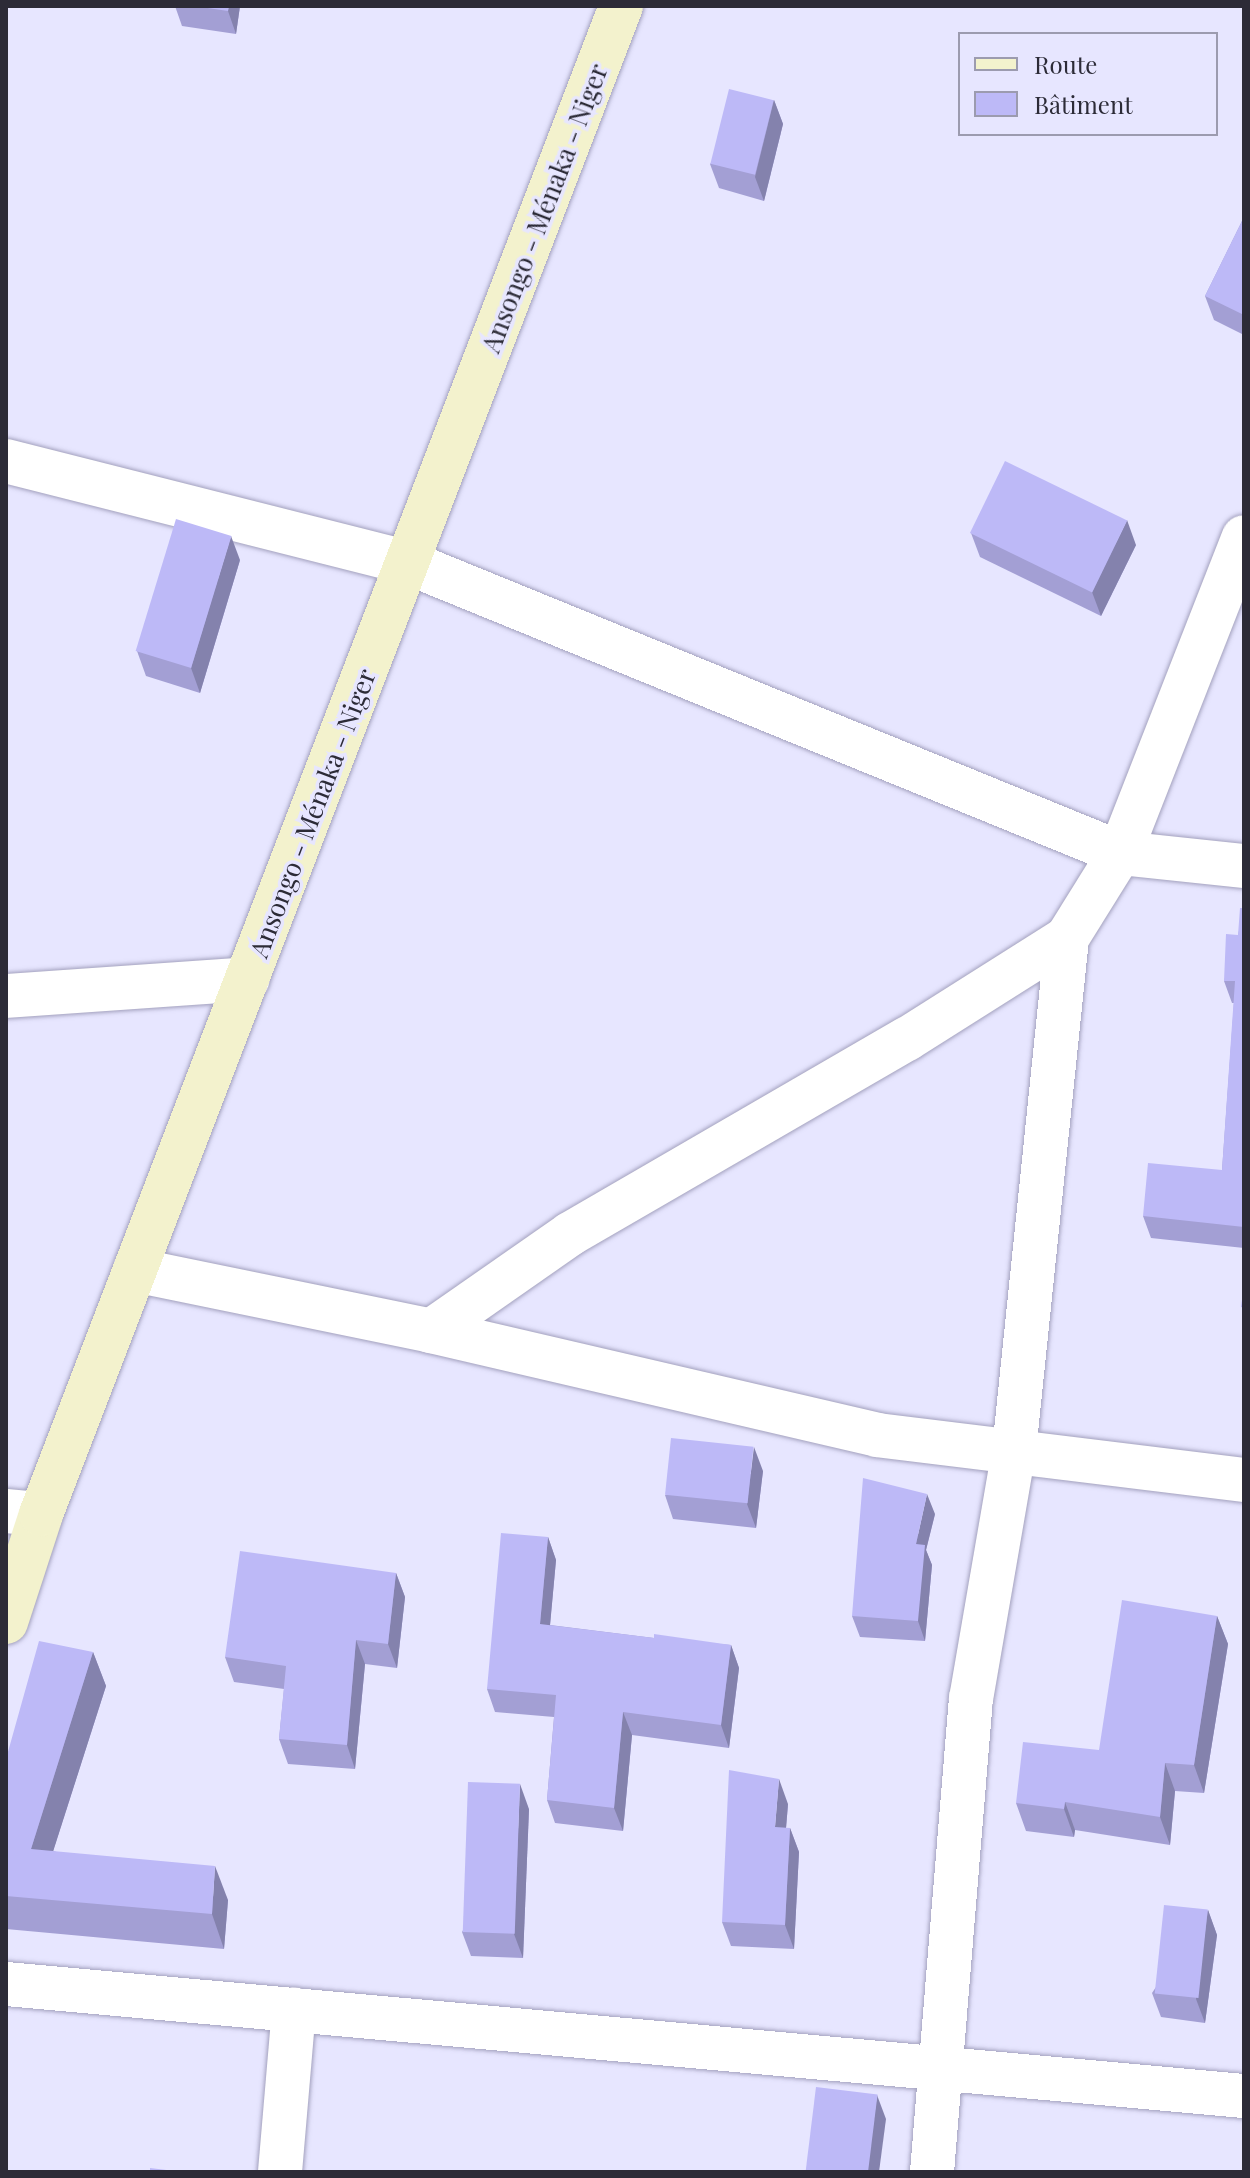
<!DOCTYPE html>
<html>
<head>
<meta charset="utf-8">
<style>
  body { margin:0 }
  #map { position:relative; width:1250px; height:2178px; overflow:hidden; background:#e7e6ff; font-family:"Playfair Display",serif }
  div>[style] { position:absolute }
  [style*='--x'] { left:calc(var(--x)*1px); top:calc(var(--y)*1px); width:calc(var(--w)*1px); rotate:calc(var(--a)*1deg) }
  .roads { filter:drop-shadow(0 0 2px #a3a1be) drop-shadow(0 0 2px #a3a1be) }
  .minor>* { height:44px; margin:-22px; padding:0 22px; transform-origin:22px; border-radius:22px; background:#fff }
  .secondary>* { height:44px; margin:-22px; padding:0 22px; transform-origin:22px; border-radius:22px; background:#f3f2cd }
  .wall>* { inset:0; background:#a39fd4 }
  .shaded-wall>* { inset:0; background:#8482ad }
  .building>* { inset:0; background:#bdb9f7; transform-origin:0 0 }
  span { translate:-50% -50%; white-space:nowrap; text-align:center; line-height:1.15; -webkit-text-stroke:7px #e7e6ff; paint-order:stroke }
  .street-label { font-size:26px; color:#2c2b37 }
  .frame { position:absolute; inset:0; border:8px solid #2c2b37; pointer-events:none }
  .legend { position:absolute; left:958px; top:32px; width:260px; height:104px; box-sizing:border-box; background:#e7e6ff; border:2px solid #9c9baf; margin:0; padding:10px 14px; list-style:none; font-size:24px; color:#2c2b37 }
  .legend li { display:flex; align-items:center; gap:16px; height:40px }
  .legend b { width:40px; border:2px solid #9c9baf }
</style>
</head>
<body>
<div id="map">
  <div class="roads">
    <div class="minor">
      <div style="--x:6;--y:461;--w:416;--a:14.2"></div>
      <div style="--x:409;--y:563;--w:768;--a:22.19"></div>
      <div style="--x:1120;--y:853;--w:125;--a:6"></div>
      <div style="--x:6;--y:996;--w:242;--a:-4"></div>
      <div style="--x:135;--y:1270;--w:302;--a:11.6"></div>
      <div style="--x:431;--y:1331;--w:458;--a:13.1"></div>
      <div style="--x:877;--y:1435;--w:370;--a:7"></div>
      <div style="--x:431;--y:1331;--w:169;--a:-34.9"></div>
      <div style="--x:570;--y:1234;--w:389;--a:-30.1"></div>
      <div style="--x:907;--y:1039;--w:189;--a:-32.3"></div>
      <div style="--x:1067;--y:938;--w:100;--a:-58.1"></div>
      <div style="--x:1120;--y:853;--w:339;--a:-68.6"></div>
      <div style="--x:6;--y:1511;--w:35;--a:5"></div>
      <div style="--x:6;--y:1984;--w:1243;--a:5.17"></div>
      <div style="--x:280;--y:2172;--w:163;--a:-85.1"></div>
      <div style="--x:932;--y:2172;--w:475;--a:-85.3"></div>
      <div style="--x:971;--y:1699;--w:252;--a:-80.2"></div>
      <div style="--x:1014;--y:1451;--w:516;--a:-84.1"></div>
    </div>
    <div class="secondary">
      <div style="--x:6;--y:1622;--w:114;--a:-72"></div>
      <div style="--x:41;--y:1514;--w:1616;--a:-68.96"></div>
    </div>
  </div>
  <div class="wall">
    <div style="clip-path:polygon(175px 6px,240px 6px,236px 34px,182px 26px)"></div>
    <div style="clip-path:polygon(774px 100px,783px 124px,764px 201px,719px 188px,710px 164px)"></div>
    <div style="clip-path:polygon(1244px 217px,1244px 335px,1214px 320px,1205px 296px)"></div>
    <div style="clip-path:polygon(971px 533px,1136px 545px,1101px 616px,980px 557px)"></div>
    <div style="clip-path:polygon(240px 560px,200px 693px,146px 676px,137px 651px)"></div>
    <div style="clip-path:polygon(1244px 908px,1244px 1248px,1151px 1238px,1143px 1216px,1222px 1170px,1234px 1003px,1232px 1003px,1224px 981px,1238px 935px)"></div>
    <div style="clip-path:polygon(763px 1471px,756px 1528px,673px 1519px,665px 1495px)"></div>
    <div style="clip-path:polygon(935px 1514px,926px 1550px,932px 1565px,925px 1641px,860px 1637px,852px 1616px)"></div>
    <div style="clip-path:polygon(548px 1537px,556px 1560px,550px 1625px,654px 1638px,731px 1645px,739px 1668px,729px 1748px,632px 1735px,623px 1831px,555px 1823px,547px 1800px,554px 1717px,495px 1712px,487px 1689px)"></div>
    <div style="clip-path:polygon(396px 1573px,405px 1597px,397px 1668px,365px 1664px,355px 1769px,288px 1764px,279px 1739px,284px 1689px,234px 1682px,225px 1657px)"></div>
    <div style="clip-path:polygon(1217px 1616px,1228px 1644px,1204px 1793px,1175px 1791px,1170px 1845px,1075px 1830px,1074px 1837px,1026px 1831px,1016px 1803px,1099px 1750px)"></div>
    <div style="clip-path:polygon(93px 1652px,106px 1686px,53px 1851px,228px 1900px,224px 1949px,6px 1929px,6px 1759px)"></div>
    <div style="clip-path:polygon(788px 1804px,786px 1828px,790px 1828px,799px 1852px,794px 1949px,731px 1946px,722px 1922px)"></div>
    <div style="clip-path:polygon(529px 1809px,523px 1958px,471px 1956px,462px 1932px)"></div>
    <div style="clip-path:polygon(1208px 1910px,1217px 1935px,1205px 2023px,1161px 2017px,1152px 1993px)"></div>
  </div>
  <div class="shaded-wall">
    <div style="clip-path:polygon(229px 6px,240px 6px,236px 34px,228px 11px)"></div>
    <div style="clip-path:polygon(774px 100px,783px 124px,764px 201px,755px 177px)"></div>
    <div style="clip-path:polygon(1127px 520px,1136px 545px,1101px 616px,1092px 592px)"></div>
    <div style="clip-path:polygon(231px 536px,240px 560px,200px 693px,191px 668px)"></div>
    <div style="clip-path:polygon(754px 1447px,763px 1471px,756px 1528px,747px 1504px)"></div>
    <div style="clip-path:polygon(927px 1494px,935px 1514px,926px 1550px,932px 1565px,925px 1641px,918px 1621px,916px 1544px)"></div>
    <div style="clip-path:polygon(548px 1537px,556px 1560px,548px 1647px,540px 1624px)"></div>
    <div style="clip-path:polygon(396px 1573px,405px 1597px,397px 1668px,388px 1644px)"></div>
    <div style="clip-path:polygon(1217px 1616px,1228px 1644px,1204px 1793px,1194px 1765px)"></div>
    <div style="clip-path:polygon(356px 1640px,365px 1664px,355px 1769px,347px 1745px)"></div>
    <div style="clip-path:polygon(731px 1645px,739px 1668px,729px 1748px,721px 1725px)"></div>
    <div style="clip-path:polygon(93px 1652px,106px 1686px,43px 1883px,31px 1849px)"></div>
    <div style="clip-path:polygon(623px 1712px,632px 1735px,623px 1831px,614px 1808px)"></div>
    <div style="clip-path:polygon(1165px 1763px,1175px 1791px,1170px 1845px,1160px 1817px)"></div>
    <div style="clip-path:polygon(779px 1779px,788px 1804px,784px 1852px,775px 1827px)"></div>
    <div style="clip-path:polygon(520px 1784px,529px 1809px,523px 1958px,514px 1934px)"></div>
    <div style="clip-path:polygon(1065px 1802px,1075px 1830px,1074px 1837px,1064px 1809px)"></div>
    <div style="clip-path:polygon(790px 1828px,799px 1852px,794px 1949px,785px 1925px)"></div>
    <div style="clip-path:polygon(215px 1866px,228px 1900px,224px 1949px,212px 1914px)"></div>
    <div style="clip-path:polygon(1208px 1910px,1217px 1935px,1205px 2023px,1196px 1999px)"></div>
    <div style="clip-path:polygon(877px 2095px,886px 2119px,879px 2172px,867px 2172px)"></div>
  </div>
  <div class="building">
    <div style="clip-path:polygon(194px 6px,229px 6px,228px 11px)"></div>
    <div style="left:729px;top:89px;width:46px;height:77px;rotate:14deg"></div>
    <div style="clip-path:polygon(1244px 217px,1244px 315px,1205px 296px)"></div>
    <div style="left:1005px;top:461px;width:136px;height:80px;rotate:26deg"></div>
    <div style="left:176px;top:519px;width:58px;height:138px;rotate:17deg"></div>
    <div style="clip-path:polygon(1240px 908px,1244px 908px,1244px 1227px,1143px 1216px,1148px 1163px,1222px 1170px,1235px 981px,1224px 981px,1226px 934px,1238px 935px)"></div>
    <div style="clip-path:polygon(1244px 1286px,1244px 1308px,1241px 1307px)"></div>
    <div style="left:671px;top:1438px;width:83px;height:57px;rotate:6deg"></div>
    <div style="clip-path:polygon(863px 1478px,927px 1494px,916px 1544px,925px 1545px,918px 1621px,852px 1616px)"></div>
    <div style="clip-path:polygon(501px 1533px,548px 1537px,540px 1624px,654px 1638px,654px 1634px,731px 1645px,721px 1725px,623px 1712px,614px 1808px,547px 1800px,556px 1695px,487px 1689px)"></div>
    <div style="clip-path:polygon(240px 1551px,396px 1573px,388px 1644px,356px 1640px,347px 1745px,279px 1739px,286px 1666px,225px 1657px)"></div>
    <div style="clip-path:polygon(1122px 1600px,1217px 1616px,1194px 1765px,1165px 1763px,1160px 1817px,1065px 1802px,1064px 1809px,1016px 1803px,1023px 1742px,1099px 1750px)"></div>
    <div style="clip-path:polygon(39px 1641px,93px 1652px,31px 1849px,215px 1866px,212px 1914px,6px 1896px,6px 1759px)"></div>
    <div style="clip-path:polygon(729px 1770px,779px 1779px,775px 1827px,790px 1828px,785px 1925px,722px 1922px)"></div>
    <div style="left:468px;top:1782px;width:52px;height:150px;rotate:2deg"></div>
    <div style="left:1164px;top:1905px;width:44px;height:89px;rotate:6deg"></div>
    <div style="left:816px;top:2087px;width:62px;height:86px;rotate:7deg"></div>
    <div style="clip-path:polygon(150px 2168px,183px 2172px,150px 2172px)"></div>
  </div>
  <div class="street-label">
    <span style="left:544px;top:208px;rotate:-69deg">Ansongo - Ménaka - Niger</span>
    <span style="left:312px;top:813px;rotate:-69deg">Ansongo - Ménaka - Niger</span>
  </div>
  <div class="frame"></div>
  <ul class="legend">
  <li><b style="height:10px;background:#f3f2cd"></b>Route</li>
  <li><b style="height:22px;background:#bdb9f7"></b>Bâtiment</li>
  </ul>
</div>
</body>
</html>
